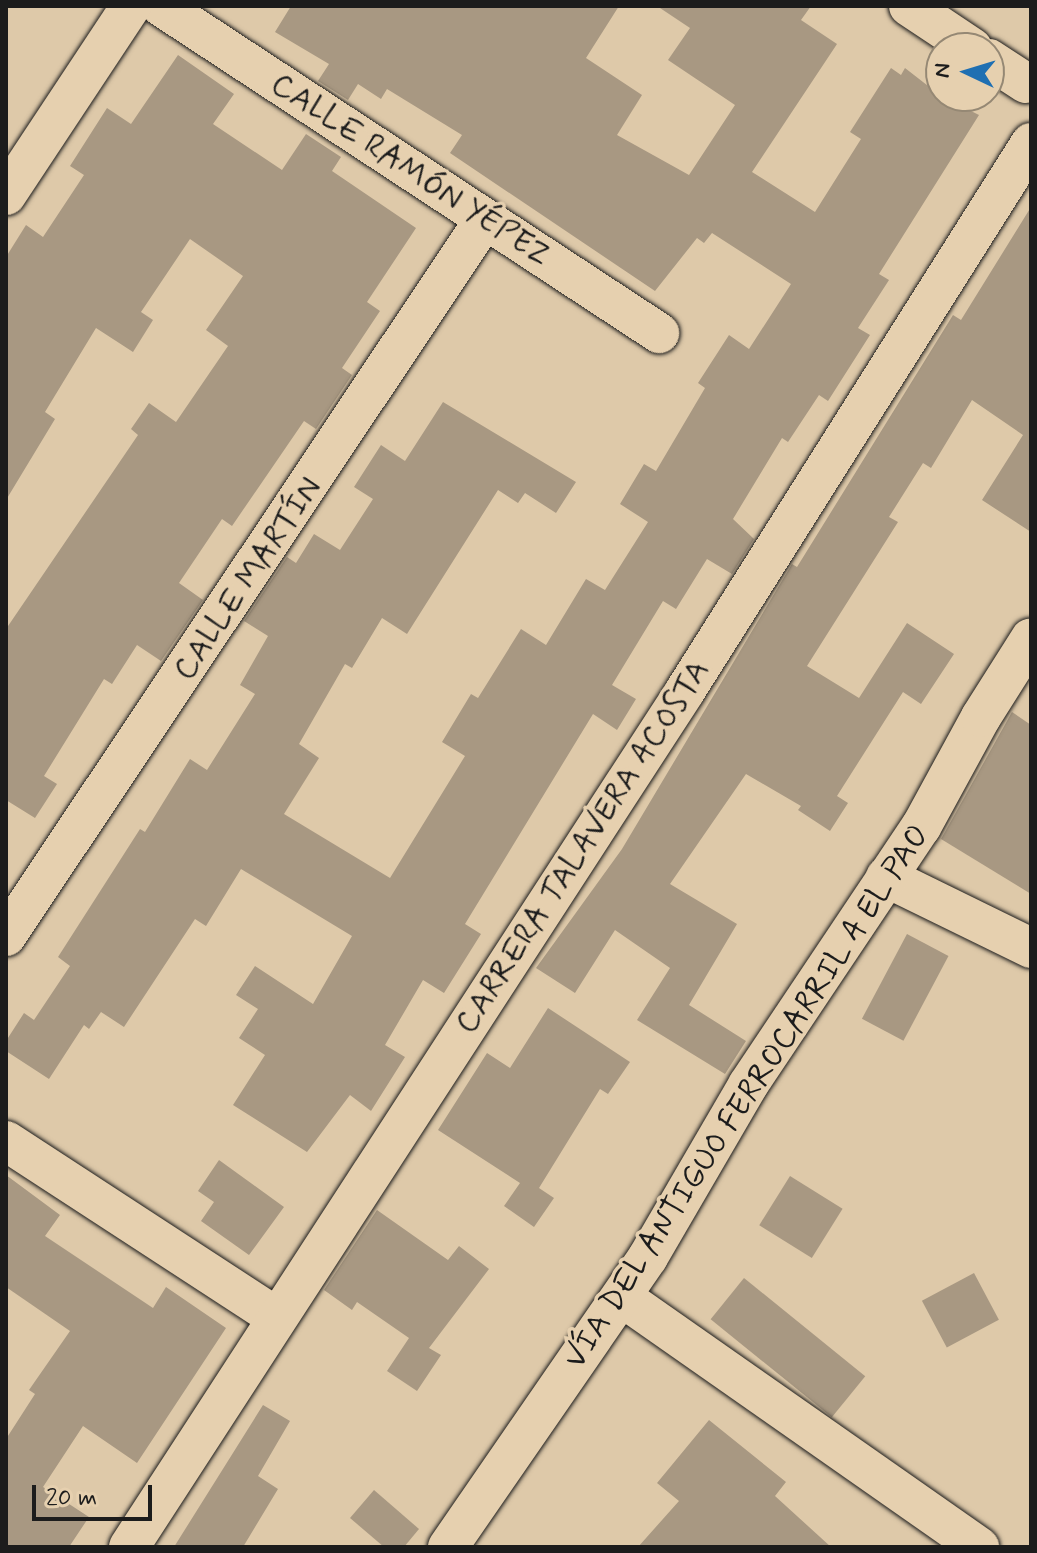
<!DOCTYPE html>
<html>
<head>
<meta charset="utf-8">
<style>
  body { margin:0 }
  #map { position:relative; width:1037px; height:1553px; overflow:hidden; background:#dec9a9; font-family:Mynerve,sans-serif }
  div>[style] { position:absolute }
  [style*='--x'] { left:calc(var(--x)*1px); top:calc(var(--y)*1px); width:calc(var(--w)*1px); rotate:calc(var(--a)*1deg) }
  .building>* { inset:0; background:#a89882; transform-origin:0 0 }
  .roads { filter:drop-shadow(0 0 2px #1c1c1c) drop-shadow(0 0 2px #1c1c1c) }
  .street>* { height:40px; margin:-20px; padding:0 20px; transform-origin:20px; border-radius:20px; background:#e6d0af }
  span { translate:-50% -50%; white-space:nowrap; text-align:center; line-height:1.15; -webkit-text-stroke:7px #e6d0af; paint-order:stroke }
  .street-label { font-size:32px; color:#1c1c1c }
  .frame { position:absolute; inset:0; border:8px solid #1c1c1c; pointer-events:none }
  .north { position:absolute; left:925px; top:32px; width:80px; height:80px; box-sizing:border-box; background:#e6d0af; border:2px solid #958874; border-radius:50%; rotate:274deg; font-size:22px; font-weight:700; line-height:32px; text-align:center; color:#1c1c1c }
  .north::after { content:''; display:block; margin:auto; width:28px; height:36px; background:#1f6fb2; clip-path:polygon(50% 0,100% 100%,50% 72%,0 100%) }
  .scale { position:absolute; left:32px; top:1485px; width:120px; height:36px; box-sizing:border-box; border:4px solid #1c1c1c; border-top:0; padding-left:10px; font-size:24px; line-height:28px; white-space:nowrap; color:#1c1c1c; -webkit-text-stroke:6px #e6d0af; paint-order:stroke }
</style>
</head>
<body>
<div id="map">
  <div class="building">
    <div style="clip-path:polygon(291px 6px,619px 6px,586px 58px,642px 95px,617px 135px,689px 175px,735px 105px,668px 60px,690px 28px,657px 6px,811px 6px,801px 20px,837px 44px,752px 172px,815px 212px,861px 139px,850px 132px,891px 68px,901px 75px,905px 68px,941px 96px,979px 115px,879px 274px,889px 280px,858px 328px,870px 335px,828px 401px,819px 395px,788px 442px,782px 438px,733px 519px,754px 539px,732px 574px,707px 559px,676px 609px,663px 601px,612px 685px,636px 699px,617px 730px,593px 714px,465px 924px,481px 934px,444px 993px,423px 980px,385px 1045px,405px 1057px,371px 1111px,350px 1095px,307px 1152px,233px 1105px,265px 1055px,239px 1038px,258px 1009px,236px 995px,255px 966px,313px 1004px,352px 936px,241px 869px,206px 926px,195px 919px,124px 1027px,101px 1012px,89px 1029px,84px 1025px,49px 1079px,6px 1051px,6px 1041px,24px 1013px,34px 1020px,70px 966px,58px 957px,140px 829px,145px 832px,190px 759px,207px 770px,255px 694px,240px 685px,268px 636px,244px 621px,287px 557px,296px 563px,314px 534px,340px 550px,373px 499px,354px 487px,381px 445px,405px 461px,443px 402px,576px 482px,556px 513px,525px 493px,518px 503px,498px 490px,407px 634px,382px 618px,352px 668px,345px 664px,299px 744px,319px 758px,284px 814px,390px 878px,465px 756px,442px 742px,471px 694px,478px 698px,521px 629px,546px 645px,586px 579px,605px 590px,648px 522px,620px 504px,644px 464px,656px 471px,705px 388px,698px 383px,729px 335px,749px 349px,791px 284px,712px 233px,704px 243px,697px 238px,655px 291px,450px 153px,462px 135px,387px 89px,381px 99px,358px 84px,348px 100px,318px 81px,329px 64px,275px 32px)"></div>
    <div style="clip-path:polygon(178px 55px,234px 94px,213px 124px,282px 170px,306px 134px,341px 157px,332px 171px,416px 228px,367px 302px,380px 311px,342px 368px,352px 375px,316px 429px,304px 421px,232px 526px,222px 519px,179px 583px,203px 600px,161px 661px,137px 645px,112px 684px,104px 679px,44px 776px,57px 784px,35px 818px,6px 800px,6px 629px,138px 435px,131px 429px,149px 403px,176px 422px,228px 346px,206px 330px,243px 276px,190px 239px,141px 312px,153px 320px,133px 352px,96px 328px,45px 412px,55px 419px,6px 500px,6px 257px,26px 225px,43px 237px,84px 175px,70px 166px,107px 108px,131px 124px)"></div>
    <div style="clip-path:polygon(1031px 207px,1031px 532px,982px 500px,1023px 435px,972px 400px,931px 468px,923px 463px,889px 517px,898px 522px,807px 666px,859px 698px,907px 623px,954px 654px,921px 704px,903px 692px,837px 796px,848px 803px,830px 831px,798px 810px,801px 806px,746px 774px,670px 884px,737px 924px,689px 1005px,746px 1041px,725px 1074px,637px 1020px,670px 968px,615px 930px,575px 993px,536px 968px,622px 849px,792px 564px,797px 567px,953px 315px,961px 320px)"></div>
    <div style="clip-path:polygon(1012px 712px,1031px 725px,1031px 894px,941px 839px)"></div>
    <div style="left:907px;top:934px;width:47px;height:96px;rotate:28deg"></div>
    <div style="clip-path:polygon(548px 1008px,630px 1062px,608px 1094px,600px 1089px,539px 1188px,554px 1198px,534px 1227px,504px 1206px,520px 1183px,438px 1130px,487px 1053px,510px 1068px)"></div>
    <div style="clip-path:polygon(219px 1160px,284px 1207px,249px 1255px,201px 1221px,214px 1202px,198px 1191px)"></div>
    <div style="clip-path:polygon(6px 1175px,60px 1215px,45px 1236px,153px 1308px,166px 1287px,226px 1328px,137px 1463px,83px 1426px,43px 1487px,89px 1517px,69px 1547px,6px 1547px,6px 1439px,35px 1394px,29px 1390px,70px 1331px,6px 1287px)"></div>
    <div style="left:790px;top:1176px;width:62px;height:58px;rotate:32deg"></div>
    <div style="clip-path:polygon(377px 1210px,448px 1260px,459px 1246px,489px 1269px,429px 1348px,441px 1355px,417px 1391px,387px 1371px,409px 1338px,357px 1302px,352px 1310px,324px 1290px)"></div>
    <div style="left:974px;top:1273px;width:53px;height:59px;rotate:62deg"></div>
    <div style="left:744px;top:1278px;width:156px;height:53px;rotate:39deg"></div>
    <div style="clip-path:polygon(263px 1405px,290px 1421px,258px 1476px,278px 1489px,243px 1547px,174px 1547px)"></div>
    <div style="clip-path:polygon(709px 1420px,786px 1482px,775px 1496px,831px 1547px,638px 1547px,679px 1501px,657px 1483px)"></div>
    <div style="clip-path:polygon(374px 1490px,419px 1529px,404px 1547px,384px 1547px,350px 1518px)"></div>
  </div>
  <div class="roads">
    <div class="street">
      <div style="--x:161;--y:6;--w:596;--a:33.29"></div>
      <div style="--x:909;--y:6;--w:76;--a:33.7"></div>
      <div style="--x:989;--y:59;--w:44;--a:33"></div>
      <div style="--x:6;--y:195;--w:227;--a:-56.5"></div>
      <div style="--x:886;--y:877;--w:161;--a:26.1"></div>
      <div style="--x:6;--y:936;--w:862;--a:-56.25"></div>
      <div style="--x:6;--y:1141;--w:322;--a:33.1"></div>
      <div style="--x:622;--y:1297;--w:436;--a:35"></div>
      <div style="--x:129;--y:1547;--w:1021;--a:-56.99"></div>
      <div style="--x:685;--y:691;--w:648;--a:-57.73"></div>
      <div style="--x:448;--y:1547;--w:352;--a:-55.4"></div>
      <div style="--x:648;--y:1257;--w:199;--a:-59.8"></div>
      <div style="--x:748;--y:1085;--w:311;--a:-56.2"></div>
      <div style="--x:921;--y:827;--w:125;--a:-61.4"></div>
      <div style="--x:981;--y:717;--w:93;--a:-57.7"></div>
    </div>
  </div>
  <div class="street-label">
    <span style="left:410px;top:170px;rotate:33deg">CALLE RAMÓN YÉPEZ</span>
    <span style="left:248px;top:579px;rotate:-56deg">CALLE MARTÍN</span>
    <span style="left:583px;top:847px;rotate:-57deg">CARRERA TALAVERA ACOSTA</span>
    <span style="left:747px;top:1097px;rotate:-57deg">VÍA DEL ANTIGUO FERROCARRIL A EL PAO</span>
  </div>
  <div class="frame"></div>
  <div class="north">N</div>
  <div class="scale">20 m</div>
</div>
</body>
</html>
